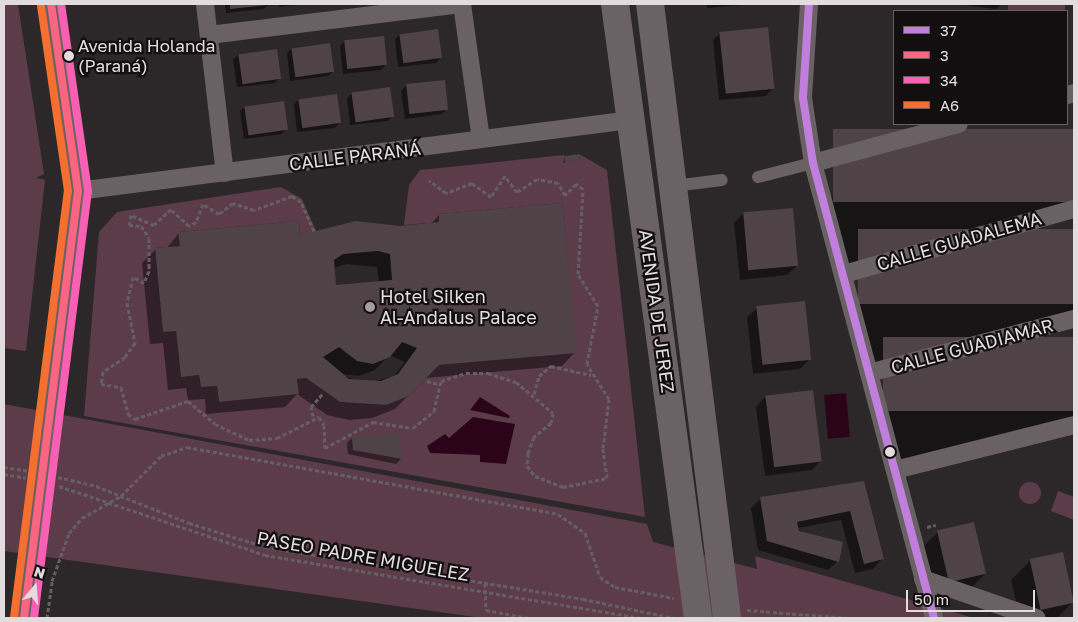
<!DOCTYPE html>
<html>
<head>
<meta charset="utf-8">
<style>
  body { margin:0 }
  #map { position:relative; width:1078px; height:622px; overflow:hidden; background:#2c2729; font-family:"Golos Text",sans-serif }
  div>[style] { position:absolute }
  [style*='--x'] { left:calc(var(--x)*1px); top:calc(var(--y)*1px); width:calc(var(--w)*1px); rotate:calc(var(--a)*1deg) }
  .green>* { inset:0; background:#5c3c49; transform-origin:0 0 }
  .round { border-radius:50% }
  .water>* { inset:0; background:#2c0419; transform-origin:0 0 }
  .shadow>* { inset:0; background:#0007 }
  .building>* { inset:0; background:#504348; transform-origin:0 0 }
  .path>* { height:3px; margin-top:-1.5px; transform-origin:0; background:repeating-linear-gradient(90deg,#655f61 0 4px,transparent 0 6.5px) }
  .pedestrian>* { height:12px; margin:-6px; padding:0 6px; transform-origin:6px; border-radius:6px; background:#696164 }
  .minor>* { height:18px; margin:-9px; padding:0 9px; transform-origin:9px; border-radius:9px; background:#696164 }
  .primary>* { height:28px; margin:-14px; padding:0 14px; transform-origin:14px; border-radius:14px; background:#6b6265 }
  .bus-1>* { height:8px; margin:-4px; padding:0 4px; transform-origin:4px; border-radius:4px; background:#c07fdc }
  .bus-2>* { height:8px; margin:-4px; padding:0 4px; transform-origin:4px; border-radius:4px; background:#fa6682 }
  .bus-3>* { height:8px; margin:-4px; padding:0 4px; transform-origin:4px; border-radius:4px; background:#f860b3 }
  .bus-4>* { height:8px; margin:-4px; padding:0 4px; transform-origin:4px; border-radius:4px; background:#f46f30 }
  .dots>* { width:14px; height:14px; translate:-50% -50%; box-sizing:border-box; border:2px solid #130f11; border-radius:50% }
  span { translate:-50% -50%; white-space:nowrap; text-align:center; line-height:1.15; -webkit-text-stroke:4.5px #130f11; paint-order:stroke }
  .bus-label { font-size:17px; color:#e2dcde }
  .left { translate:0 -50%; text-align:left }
  .street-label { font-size:18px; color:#e2dcde }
  .poi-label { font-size:18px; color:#e2dcde }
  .frame { position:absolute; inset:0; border:5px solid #e2dcde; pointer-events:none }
  .legend { position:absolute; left:893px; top:10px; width:175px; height:115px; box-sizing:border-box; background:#130f11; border:1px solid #666163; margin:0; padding:6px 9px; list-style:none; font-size:15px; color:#e2dcde }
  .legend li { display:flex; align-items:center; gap:10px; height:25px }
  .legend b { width:25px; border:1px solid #666163 }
  .north { position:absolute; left:10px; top:562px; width:50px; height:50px; -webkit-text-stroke:4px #130f11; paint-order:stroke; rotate:18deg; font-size:14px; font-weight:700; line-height:20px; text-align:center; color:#e2dcde }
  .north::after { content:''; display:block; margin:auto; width:18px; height:22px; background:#e2dcde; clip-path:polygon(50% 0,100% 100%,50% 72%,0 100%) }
  .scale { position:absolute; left:906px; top:590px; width:129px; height:22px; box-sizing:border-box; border:2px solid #e2dcde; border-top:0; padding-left:6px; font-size:15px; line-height:18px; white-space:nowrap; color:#e2dcde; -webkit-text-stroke:4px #130f11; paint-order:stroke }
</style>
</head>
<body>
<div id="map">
  <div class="green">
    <div style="clip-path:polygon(4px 4px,18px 4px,44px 174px,36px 178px,45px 180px,26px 351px,4px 348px)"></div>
    <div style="left:1008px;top:4px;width:57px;height:7px"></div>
    <div style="clip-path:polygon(579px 154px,607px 170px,645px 517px,84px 416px,99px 232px,117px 212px,281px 187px,302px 199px,317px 233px,300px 235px,299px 221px,178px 232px,180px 246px,155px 248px,163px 331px,176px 331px,181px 377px,199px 375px,201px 387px,217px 386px,219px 402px,299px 394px,297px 379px,306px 378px,340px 402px,386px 405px,409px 396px,439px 365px,576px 353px,562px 203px,439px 214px,439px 222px,404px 225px,409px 185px,420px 170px,564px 155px,566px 161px,580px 160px)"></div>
    <div style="clip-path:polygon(4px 404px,647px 524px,653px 542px,757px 569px,755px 556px,974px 618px,482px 618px,4px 551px)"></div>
    <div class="round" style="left:1019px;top:482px;width:22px;height:22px"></div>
    <div style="clip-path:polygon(1058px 491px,1074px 497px,1074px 520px,1051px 511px)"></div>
  </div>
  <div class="water">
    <div style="left:846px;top:393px;width:44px;height:22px;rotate:85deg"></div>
    <div style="clip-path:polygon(480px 397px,510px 416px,509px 418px,470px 410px)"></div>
    <div style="clip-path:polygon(473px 417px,515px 424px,506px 464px,480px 462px,480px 455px,430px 453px,427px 446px,445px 434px,449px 438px)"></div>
  </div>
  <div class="shadow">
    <div style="clip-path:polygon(225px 4px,269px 4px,264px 9px,226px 13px)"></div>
    <div style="clip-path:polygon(279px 4px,304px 4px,279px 7px)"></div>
    <div style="clip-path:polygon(707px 4px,754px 4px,707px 8px)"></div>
    <div style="clip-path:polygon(956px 4px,1002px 4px,996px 9px)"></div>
    <div style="clip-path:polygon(720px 33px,773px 88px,766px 96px,719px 100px,713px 40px)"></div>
    <div style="clip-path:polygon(399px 35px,440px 58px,436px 63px,398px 67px,395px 39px)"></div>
    <div style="clip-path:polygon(345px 41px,386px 65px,381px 70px,343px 74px,340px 46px)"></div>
    <div style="clip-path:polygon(292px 48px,333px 72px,328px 76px,290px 81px,287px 53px)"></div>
    <div style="clip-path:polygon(238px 55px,279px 78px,275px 83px,237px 87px,233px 60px)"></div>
    <div style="clip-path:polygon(406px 86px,447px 109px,442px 114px,405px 119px,401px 91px)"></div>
    <div style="clip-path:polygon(352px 93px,392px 116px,388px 121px,350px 125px,347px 98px)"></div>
    <div style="clip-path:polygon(298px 100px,339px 123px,335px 128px,297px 132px,294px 105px)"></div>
    <div style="clip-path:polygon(245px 107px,286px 130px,281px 134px,244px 139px,240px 111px)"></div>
    <div style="clip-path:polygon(1074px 130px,1074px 208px,848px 265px,831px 198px,840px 188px)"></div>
    <div style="clip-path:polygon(565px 157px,579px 159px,563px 163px)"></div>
    <div style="clip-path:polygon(744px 213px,797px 266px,787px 275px,740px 280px,734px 223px)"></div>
    <div style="clip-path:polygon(evenodd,439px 215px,575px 352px,562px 366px,425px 378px,395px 409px,372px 418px,349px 420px,327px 415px,297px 394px,285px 407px,206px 414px,205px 399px,188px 400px,186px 388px,168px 390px,163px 343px,150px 344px,142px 263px,156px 249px,166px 249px,179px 233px,299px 237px,431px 224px,439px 215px,346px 264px,377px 267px,379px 283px,335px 287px,333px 268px,346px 264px,439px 215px,389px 355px,405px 362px,394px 376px,365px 384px,334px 371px,328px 362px,343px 374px,359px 376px,375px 370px,389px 355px)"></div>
    <div style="clip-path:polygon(1074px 231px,1074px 310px,876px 365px,857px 297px,866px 287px)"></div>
    <div style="clip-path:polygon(757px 308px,809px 360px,800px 369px,753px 374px,747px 317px)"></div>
    <div style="clip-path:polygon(1074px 338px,1074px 417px,898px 464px,880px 396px,889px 387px)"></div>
    <div style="clip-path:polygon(765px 397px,821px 460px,812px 470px,765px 476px,756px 407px)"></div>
    <div style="clip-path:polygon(399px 435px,401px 459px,396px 464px,348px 454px,347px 443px,352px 438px)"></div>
    <div style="clip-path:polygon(863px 482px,882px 559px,873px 569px,855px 573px,841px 520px,797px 528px,838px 561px,828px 570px,758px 550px,751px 508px,761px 498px)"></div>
    <div style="clip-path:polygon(938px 532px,985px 574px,966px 593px,931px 601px,919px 551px)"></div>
    <div style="clip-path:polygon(1062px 554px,1072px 603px,1057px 618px,1020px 618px,1011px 580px,1030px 561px)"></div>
  </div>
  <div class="building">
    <div style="clip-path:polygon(230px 4px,267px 4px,267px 5px,230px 9px)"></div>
    <div style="left:768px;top:27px;width:62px;height:49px;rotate:84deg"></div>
    <div style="left:438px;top:29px;width:29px;height:39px;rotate:82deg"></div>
    <div style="left:384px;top:36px;width:29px;height:40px;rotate:84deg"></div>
    <div style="left:330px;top:43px;width:29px;height:39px;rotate:82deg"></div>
    <div style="left:277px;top:49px;width:30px;height:39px;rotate:82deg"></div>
    <div style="left:445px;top:80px;width:30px;height:39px;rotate:84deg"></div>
    <div style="left:390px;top:87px;width:30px;height:39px;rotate:82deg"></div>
    <div style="left:337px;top:94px;width:29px;height:39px;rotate:82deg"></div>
    <div style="left:284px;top:101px;width:29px;height:40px;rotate:82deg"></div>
    <div style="left:1074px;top:129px;width:73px;height:241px;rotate:90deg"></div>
    <div style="left:579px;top:154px;width:6px;height:15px;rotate:81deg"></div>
    <div style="clip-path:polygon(evenodd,562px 203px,577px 353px,439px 365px,409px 396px,386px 405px,340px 402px,306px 378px,297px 379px,299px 394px,219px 402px,217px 386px,201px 387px,199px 375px,181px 377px,176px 331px,163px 332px,155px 248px,180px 246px,178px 232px,299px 221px,300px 235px,356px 221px,400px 226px,439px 222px,439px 214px,562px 203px,378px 251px,390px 254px,392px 280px,336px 285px,334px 260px,343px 254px,378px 251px,562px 203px,402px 342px,417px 348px,398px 374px,381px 381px,349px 379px,323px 357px,339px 347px,357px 361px,373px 364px,390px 357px,402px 342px)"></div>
    <div style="left:793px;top:208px;width:58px;height:50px;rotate:85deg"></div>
    <div style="left:1074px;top:229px;width:75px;height:216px;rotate:90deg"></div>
    <div style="left:805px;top:301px;width:59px;height:49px;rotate:84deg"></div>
    <div style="left:1074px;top:337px;width:74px;height:191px;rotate:90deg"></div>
    <div style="left:813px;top:390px;width:72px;height:48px;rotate:83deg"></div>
    <div style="clip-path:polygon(400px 433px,402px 459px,353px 450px,352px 437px)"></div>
    <div style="clip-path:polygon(864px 481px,884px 559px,864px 564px,850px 511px,797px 522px,799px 531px,843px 542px,839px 562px,767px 541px,760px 497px)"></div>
    <div style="left:974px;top:522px;width:53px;height:38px;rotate:77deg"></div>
    <div style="left:1063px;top:552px;width:52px;height:34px;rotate:78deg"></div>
  </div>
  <div class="path">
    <div style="--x:314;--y:231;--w:32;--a:-114"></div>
    <div style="--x:301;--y:202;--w:11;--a:-146"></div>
    <div style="--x:292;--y:196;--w:40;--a:159.8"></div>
    <div style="--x:254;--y:210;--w:22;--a:-162"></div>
    <div style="--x:233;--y:203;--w:18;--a:142"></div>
    <div style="--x:219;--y:214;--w:19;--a:-148"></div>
    <div style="--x:203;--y:204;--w:19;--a:111"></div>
    <div style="--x:196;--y:222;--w:8;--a:150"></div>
    <div style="--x:189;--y:226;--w:25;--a:-137"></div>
    <div style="--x:171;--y:209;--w:23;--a:137"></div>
    <div style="--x:154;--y:225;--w:25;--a:-157"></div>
    <div style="--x:131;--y:215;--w:10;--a:101"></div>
    <div style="--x:129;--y:225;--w:12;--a:5"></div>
    <div style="--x:141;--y:226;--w:14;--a:56"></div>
    <div style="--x:149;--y:238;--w:33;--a:90"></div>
    <div style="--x:149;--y:271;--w:13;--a:113"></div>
    <div style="--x:144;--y:283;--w:13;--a:-151"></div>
    <div style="--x:133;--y:277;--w:27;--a:103"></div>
    <div style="--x:127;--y:303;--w:41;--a:78.7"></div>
    <div style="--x:135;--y:343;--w:17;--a:126"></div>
    <div style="--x:125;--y:357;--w:27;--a:146"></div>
    <div style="--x:103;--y:372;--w:12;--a:99"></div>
    <div style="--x:101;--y:384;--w:20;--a:9"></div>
    <div style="--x:121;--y:387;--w:28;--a:75"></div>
    <div style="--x:128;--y:414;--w:9;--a:36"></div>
    <div style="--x:135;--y:419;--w:56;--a:-18.8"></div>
    <div style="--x:188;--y:401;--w:35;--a:40"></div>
    <div style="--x:215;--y:424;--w:38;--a:25"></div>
    <div style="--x:249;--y:440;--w:28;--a:-4"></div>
    <div style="--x:277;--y:438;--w:47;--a:-26.6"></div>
    <div style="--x:319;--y:417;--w:9;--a:58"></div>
    <div style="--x:324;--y:425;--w:23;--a:88"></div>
    <div style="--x:325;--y:448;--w:55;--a:-28.4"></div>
    <div style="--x:373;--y:422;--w:40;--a:8.5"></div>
    <div style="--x:413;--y:428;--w:27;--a:-39"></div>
    <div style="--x:434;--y:411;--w:31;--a:-77"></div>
    <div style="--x:441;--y:381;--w:26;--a:-18"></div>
    <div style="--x:466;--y:373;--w:22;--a:0"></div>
    <div style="--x:488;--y:373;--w:29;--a:18"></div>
    <div style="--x:516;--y:382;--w:48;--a:40"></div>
    <div style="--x:553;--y:413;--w:10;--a:101"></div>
    <div style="--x:551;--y:423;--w:22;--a:141"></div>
    <div style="--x:534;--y:437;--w:17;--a:111"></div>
    <div style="--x:528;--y:453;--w:13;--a:94"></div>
    <div style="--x:527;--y:466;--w:13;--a:51"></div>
    <div style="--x:535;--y:476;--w:30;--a:21"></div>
    <div style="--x:563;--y:487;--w:45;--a:-11.6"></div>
    <div style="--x:607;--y:478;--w:30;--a:-98"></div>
    <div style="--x:603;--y:448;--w:49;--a:-83"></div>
    <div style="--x:609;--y:399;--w:41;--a:-122.2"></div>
    <div style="--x:587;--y:364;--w:59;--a:-79.3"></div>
    <div style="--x:598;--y:306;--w:38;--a:-122"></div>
    <div style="--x:578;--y:274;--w:85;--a:-86.6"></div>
    <div style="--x:583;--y:189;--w:9;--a:-144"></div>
    <div style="--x:576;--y:184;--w:16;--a:135"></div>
    <div style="--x:565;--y:195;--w:14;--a:-120"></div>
    <div style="--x:558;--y:183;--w:21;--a:-169"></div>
    <div style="--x:537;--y:179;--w:24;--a:147"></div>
    <div style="--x:517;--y:192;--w:20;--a:-127"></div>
    <div style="--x:505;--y:176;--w:25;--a:124"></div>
    <div style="--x:491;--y:197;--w:24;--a:-144"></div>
    <div style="--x:472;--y:183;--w:28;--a:159"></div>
    <div style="--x:446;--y:193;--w:21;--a:-143"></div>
    <div style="--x:427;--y:381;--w:11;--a:15"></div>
    <div style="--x:534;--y:394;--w:19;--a:-74"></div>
    <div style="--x:539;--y:376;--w:16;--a:-40"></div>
    <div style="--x:551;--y:366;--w:41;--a:12.7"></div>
    <div style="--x:313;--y:416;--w:9;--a:-103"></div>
    <div style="--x:311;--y:407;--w:18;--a:-49"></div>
    <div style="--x:4;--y:467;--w:24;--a:9"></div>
    <div style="--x:4;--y:474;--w:22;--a:10"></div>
    <div style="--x:58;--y:477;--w:39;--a:13"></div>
    <div style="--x:96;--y:486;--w:100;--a:21.7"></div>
    <div style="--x:189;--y:523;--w:81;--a:17.3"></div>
    <div style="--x:266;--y:547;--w:321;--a:9.3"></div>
    <div style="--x:583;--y:599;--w:93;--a:11.8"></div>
    <div style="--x:59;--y:486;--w:217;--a:18.5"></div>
    <div style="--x:265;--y:555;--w:381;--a:9.5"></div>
    <div style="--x:927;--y:527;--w:9;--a:-13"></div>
    <div style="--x:485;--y:583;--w:27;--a:88"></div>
    <div style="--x:486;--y:610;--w:43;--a:10.8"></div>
    <div style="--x:747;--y:610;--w:102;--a:4.5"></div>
    <div style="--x:47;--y:618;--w:37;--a:-82"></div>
    <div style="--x:52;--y:581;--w:51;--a:-70.5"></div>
    <div style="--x:69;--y:533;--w:20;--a:-49"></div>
    <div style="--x:82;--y:518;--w:45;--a:-29.4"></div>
    <div style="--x:121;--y:496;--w:57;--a:-45"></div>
    <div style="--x:161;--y:456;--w:28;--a:-19"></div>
    <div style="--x:187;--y:447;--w:377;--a:10.2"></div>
    <div style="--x:558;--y:514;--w:33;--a:35"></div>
    <div style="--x:585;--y:533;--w:46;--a:71.2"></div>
    <div style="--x:600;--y:577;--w:18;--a:34"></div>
    <div style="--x:615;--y:587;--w:60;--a:10.6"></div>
  </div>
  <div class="pedestrian">
    <div style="--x:758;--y:177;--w:57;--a:-14.3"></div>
    <div style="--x:674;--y:186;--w:48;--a:-7.1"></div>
  </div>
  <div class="minor">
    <div style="--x:205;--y:4;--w:170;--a:83.3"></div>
    <div style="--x:462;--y:4;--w:136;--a:82"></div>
    <div style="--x:809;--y:4;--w:94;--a:93.7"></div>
    <div style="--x:803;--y:98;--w:66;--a:81.3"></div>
    <div style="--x:813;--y:163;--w:471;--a:75.1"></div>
    <div style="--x:209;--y:35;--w:254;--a:-7"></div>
    <div style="--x:1067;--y:95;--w:7;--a:-16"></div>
    <div style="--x:813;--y:163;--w:151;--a:-15"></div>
    <div style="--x:78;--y:191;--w:558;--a:-7.32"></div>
    <div style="--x:844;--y:274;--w:239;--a:-15.8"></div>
    <div style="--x:869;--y:373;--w:212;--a:-14.8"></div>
    <div style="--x:895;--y:470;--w:185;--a:-14.1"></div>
    <div style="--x:923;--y:579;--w:120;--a:19"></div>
    <div style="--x:24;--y:618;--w:430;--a:-82.8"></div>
    <div style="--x:78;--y:191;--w:189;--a:-98.2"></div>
  </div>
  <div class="primary">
    <div style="--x:615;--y:4;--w:620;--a:82.3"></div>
    <div style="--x:650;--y:4;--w:619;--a:82.85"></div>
  </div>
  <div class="bus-1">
    <div style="--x:809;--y:4;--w:94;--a:93.7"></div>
    <div style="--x:803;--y:98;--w:66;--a:81.3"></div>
    <div style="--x:813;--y:163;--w:471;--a:75.1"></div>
  </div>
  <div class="bus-2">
    <div style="--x:24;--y:618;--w:430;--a:-82.8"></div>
    <div style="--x:78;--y:191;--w:189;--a:-98.2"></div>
  </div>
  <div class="bus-3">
    <div style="--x:34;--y:618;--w:430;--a:-82.8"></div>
    <div style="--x:88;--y:191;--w:189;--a:-98.2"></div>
  </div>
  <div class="bus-4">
    <div style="--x:14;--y:617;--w:429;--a:-82.8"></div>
    <div style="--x:68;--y:191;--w:188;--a:-98.3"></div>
  </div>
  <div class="dots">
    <div style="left:69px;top:56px;background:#e2dcde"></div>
    <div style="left:370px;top:307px;background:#a29d9f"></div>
    <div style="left:890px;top:452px;background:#e2dcde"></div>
  </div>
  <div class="bus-label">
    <span class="left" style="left:78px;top:56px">Avenida Holanda<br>(Paraná)</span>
  </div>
  <div class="street-label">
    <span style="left:355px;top:156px;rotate:-7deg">CALLE PARANÁ</span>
    <span style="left:959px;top:241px;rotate:-16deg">CALLE GUADALEMA</span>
    <span style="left:657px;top:311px;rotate:82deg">AVENIDA DE JEREZ</span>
    <span style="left:972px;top:346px;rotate:-15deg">CALLE GUADIAMAR</span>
    <span style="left:363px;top:556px;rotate:10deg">PASEO PADRE MIGUELEZ</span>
  </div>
  <div class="poi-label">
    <span class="left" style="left:380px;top:307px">Hotel Silken<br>Al-Andalus Palace</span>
  </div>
  <div class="frame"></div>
  <ul class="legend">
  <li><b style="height:6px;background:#c07fdc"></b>37</li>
  <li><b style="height:6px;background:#fa6682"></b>3</li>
  <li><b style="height:6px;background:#f860b3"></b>34</li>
  <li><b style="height:6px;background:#f46f30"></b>A6</li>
  </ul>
  <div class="north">N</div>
  <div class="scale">50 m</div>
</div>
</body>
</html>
